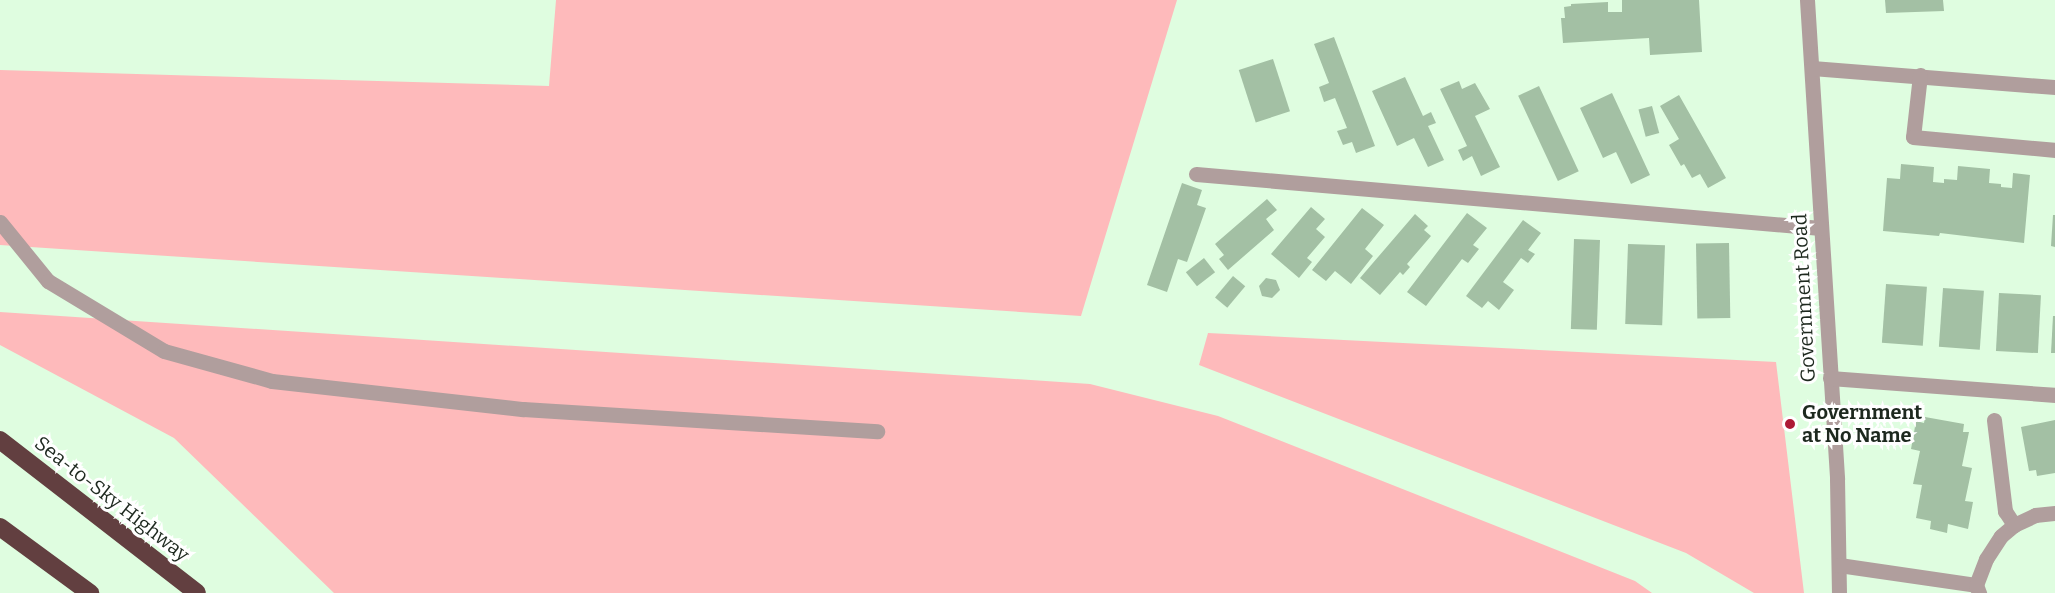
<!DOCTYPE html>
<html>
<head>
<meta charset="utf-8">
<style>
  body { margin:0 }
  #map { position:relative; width:2055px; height:593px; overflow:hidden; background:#dffde0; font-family:Bitter,serif }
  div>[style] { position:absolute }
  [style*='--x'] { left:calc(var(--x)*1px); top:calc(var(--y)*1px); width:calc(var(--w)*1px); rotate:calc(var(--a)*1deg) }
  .green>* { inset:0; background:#febabb }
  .building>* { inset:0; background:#a3c0a4; transform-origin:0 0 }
  .minor>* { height:15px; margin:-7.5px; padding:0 7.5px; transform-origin:7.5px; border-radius:7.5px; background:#b09e9d }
  .highway>* { height:18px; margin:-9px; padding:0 9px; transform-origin:9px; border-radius:9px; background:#623f40 }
  .dots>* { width:16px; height:16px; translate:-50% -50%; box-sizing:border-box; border:3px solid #fff; border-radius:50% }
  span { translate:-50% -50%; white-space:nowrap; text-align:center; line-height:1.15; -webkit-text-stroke:6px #fff; paint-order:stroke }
  .street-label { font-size:20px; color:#1d281e }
  .poi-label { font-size:20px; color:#1d281e; font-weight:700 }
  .left { translate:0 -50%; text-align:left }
</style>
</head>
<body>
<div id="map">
  <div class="green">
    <div style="clip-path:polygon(556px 0,1177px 0,1081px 316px,0 245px,0 70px,549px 86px)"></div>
    <div style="clip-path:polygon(0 312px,1090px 384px,1218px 416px,1635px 581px,1652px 593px,334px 593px,174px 438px,0 345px)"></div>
    <div style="clip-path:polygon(1208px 333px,1776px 362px,1804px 593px,1754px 593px,1686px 553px,1199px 365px)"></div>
  </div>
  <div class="building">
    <div style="clip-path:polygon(1622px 0,1699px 0,1702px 52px,1650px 55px,1649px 38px,1563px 43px,1561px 18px,1565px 18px,1564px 7px,1571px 6px,1571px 4px,1608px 2px,1608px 12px,1622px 12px)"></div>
    <div style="clip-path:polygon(1885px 0,1943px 0,1944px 11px,1886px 13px)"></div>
    <div style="clip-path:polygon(1334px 37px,1375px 146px,1356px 153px,1352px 142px,1343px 145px,1337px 131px,1347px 128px,1335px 98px,1324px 102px,1319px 87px,1329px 83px,1314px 44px)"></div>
    <div style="left:1273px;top:59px;width:55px;height:36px;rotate:72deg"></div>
    <div style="clip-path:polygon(1405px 77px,1423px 116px,1431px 112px,1436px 123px,1428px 126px,1444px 160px,1428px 167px,1414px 138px,1397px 146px,1372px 91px)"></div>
    <div style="clip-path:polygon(1459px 81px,1462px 89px,1475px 83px,1490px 109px,1475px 116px,1500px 167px,1481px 176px,1472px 156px,1463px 161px,1458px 150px,1467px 146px,1440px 89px)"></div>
    <div style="left:1539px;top:86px;width:94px;height:23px;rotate:65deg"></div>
    <div style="clip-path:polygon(1612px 93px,1650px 175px,1631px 184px,1616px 152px,1603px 158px,1580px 108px)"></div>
    <div style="clip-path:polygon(1679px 95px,1726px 178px,1708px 188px,1700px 174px,1692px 178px,1684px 164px,1681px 166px,1669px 145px,1679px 139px,1660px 106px)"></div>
    <div style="left:1652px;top:106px;width:28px;height:14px;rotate:75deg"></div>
    <div style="clip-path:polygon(1901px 164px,1934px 167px,1933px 182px,1944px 183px,1944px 179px,1957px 180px,1958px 166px,1990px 169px,1989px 183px,2001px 184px,2001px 187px,2012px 188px,2013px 173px,2030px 175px,2024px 243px,1940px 233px,1939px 236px,1883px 231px,1887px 178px,1900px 179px)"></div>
    <div style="clip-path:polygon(1182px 183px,1202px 190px,1197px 205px,1206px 208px,1187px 262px,1178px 259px,1167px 292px,1147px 285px)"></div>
    <div style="clip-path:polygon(1267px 199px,1277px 210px,1266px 219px,1274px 230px,1228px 270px,1219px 259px,1224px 255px,1215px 244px)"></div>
    <div style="clip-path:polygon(1311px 207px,1325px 219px,1316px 229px,1325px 237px,1307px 258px,1312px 262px,1299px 278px,1271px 254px)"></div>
    <div style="clip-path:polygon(1362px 208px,1384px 225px,1365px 249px,1373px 256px,1351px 284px,1335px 271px,1326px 281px,1312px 270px)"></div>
    <div style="clip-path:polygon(1467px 213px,1487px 228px,1473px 245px,1479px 249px,1468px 263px,1462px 259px,1426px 306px,1407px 292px)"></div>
    <div style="clip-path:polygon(1415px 214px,1428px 226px,1424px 230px,1431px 236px,1407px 264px,1410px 267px,1403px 275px,1400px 272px,1380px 295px,1360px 278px)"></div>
    <div style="clip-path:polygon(2053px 215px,2055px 215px,2055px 247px,2051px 246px)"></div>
    <div style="clip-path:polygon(1523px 220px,1541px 233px,1528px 250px,1535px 254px,1528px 263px,1521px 258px,1503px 282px,1514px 290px,1499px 310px,1488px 301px,1482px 308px,1466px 296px)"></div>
    <div style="left:1574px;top:239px;width:26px;height:90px;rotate:2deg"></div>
    <div style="left:1729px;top:243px;width:75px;height:33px;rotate:89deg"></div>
    <div style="left:1628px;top:244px;width:37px;height:80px;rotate:2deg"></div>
    <div style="left:1204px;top:258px;width:18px;height:23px;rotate:52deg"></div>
    <div style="left:1233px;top:276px;width:16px;height:28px;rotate:40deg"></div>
    <div style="clip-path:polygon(1266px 278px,1276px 280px,1280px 290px,1272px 298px,1262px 296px,1259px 286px)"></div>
    <div style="left:1886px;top:284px;width:41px;height:59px;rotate:4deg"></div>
    <div style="left:1943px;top:288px;width:41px;height:59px;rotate:4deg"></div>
    <div style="left:1999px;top:293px;width:42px;height:58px;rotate:3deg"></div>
    <div style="clip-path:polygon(2053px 316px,2055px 316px,2055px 353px,2051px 353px)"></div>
    <div style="clip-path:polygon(1925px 417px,1964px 424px,1963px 432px,1969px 432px,1962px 466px,1972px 468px,1965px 501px,1973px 502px,1968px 529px,1948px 524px,1947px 533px,1930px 529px,1931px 521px,1916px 518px,1922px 485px,1913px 484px,1920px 451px,1911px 449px,1916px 421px,1924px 423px)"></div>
    <div style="clip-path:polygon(2055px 420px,2055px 473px,2037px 476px,2036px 470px,2029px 471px,2021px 427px)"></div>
  </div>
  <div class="minor">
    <div style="--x:1807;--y:0;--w:480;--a:86.4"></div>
    <div style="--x:1837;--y:479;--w:114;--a:89"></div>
    <div style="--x:1812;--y:68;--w:244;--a:4.5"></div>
    <div style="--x:1920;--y:75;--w:62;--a:96.4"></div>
    <div style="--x:1913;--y:137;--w:143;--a:5.2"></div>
    <div style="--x:1196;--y:174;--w:627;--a:4.94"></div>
    <div style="--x:0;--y:222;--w:76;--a:50.9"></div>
    <div style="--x:48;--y:281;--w:135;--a:31.1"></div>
    <div style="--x:164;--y:351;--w:112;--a:15.5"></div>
    <div style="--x:272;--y:381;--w:253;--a:6.4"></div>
    <div style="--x:523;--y:409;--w:355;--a:3.6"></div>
    <div style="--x:1830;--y:378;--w:226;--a:4.3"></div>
    <div style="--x:1994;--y:420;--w:92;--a:83.1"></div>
    <div style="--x:2005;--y:511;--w:17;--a:57"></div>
    <div style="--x:1839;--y:565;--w:138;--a:8.3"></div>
    <div style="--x:1976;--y:585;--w:9;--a:69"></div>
    <div style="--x:1976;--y:585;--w:28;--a:-69"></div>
    <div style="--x:1986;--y:559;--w:27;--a:-57"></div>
    <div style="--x:2001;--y:536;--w:17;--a:-40"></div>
    <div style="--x:2014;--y:525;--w:23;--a:-25"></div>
    <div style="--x:2035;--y:515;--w:20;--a:-6"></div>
  </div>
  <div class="highway">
    <div style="--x:0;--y:440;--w:249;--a:37.8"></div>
    <div style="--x:0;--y:527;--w:112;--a:36.3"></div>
  </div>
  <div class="dots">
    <div style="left:1790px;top:424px;background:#ae1936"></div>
  </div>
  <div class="street-label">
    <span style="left:1804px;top:298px;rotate:-93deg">Government Road</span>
    <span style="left:112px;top:499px;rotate:38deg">Sea-to-Sky Highway</span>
  </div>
  <div class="poi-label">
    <span class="left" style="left:1802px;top:424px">Government<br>at No Name</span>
  </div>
</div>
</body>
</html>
